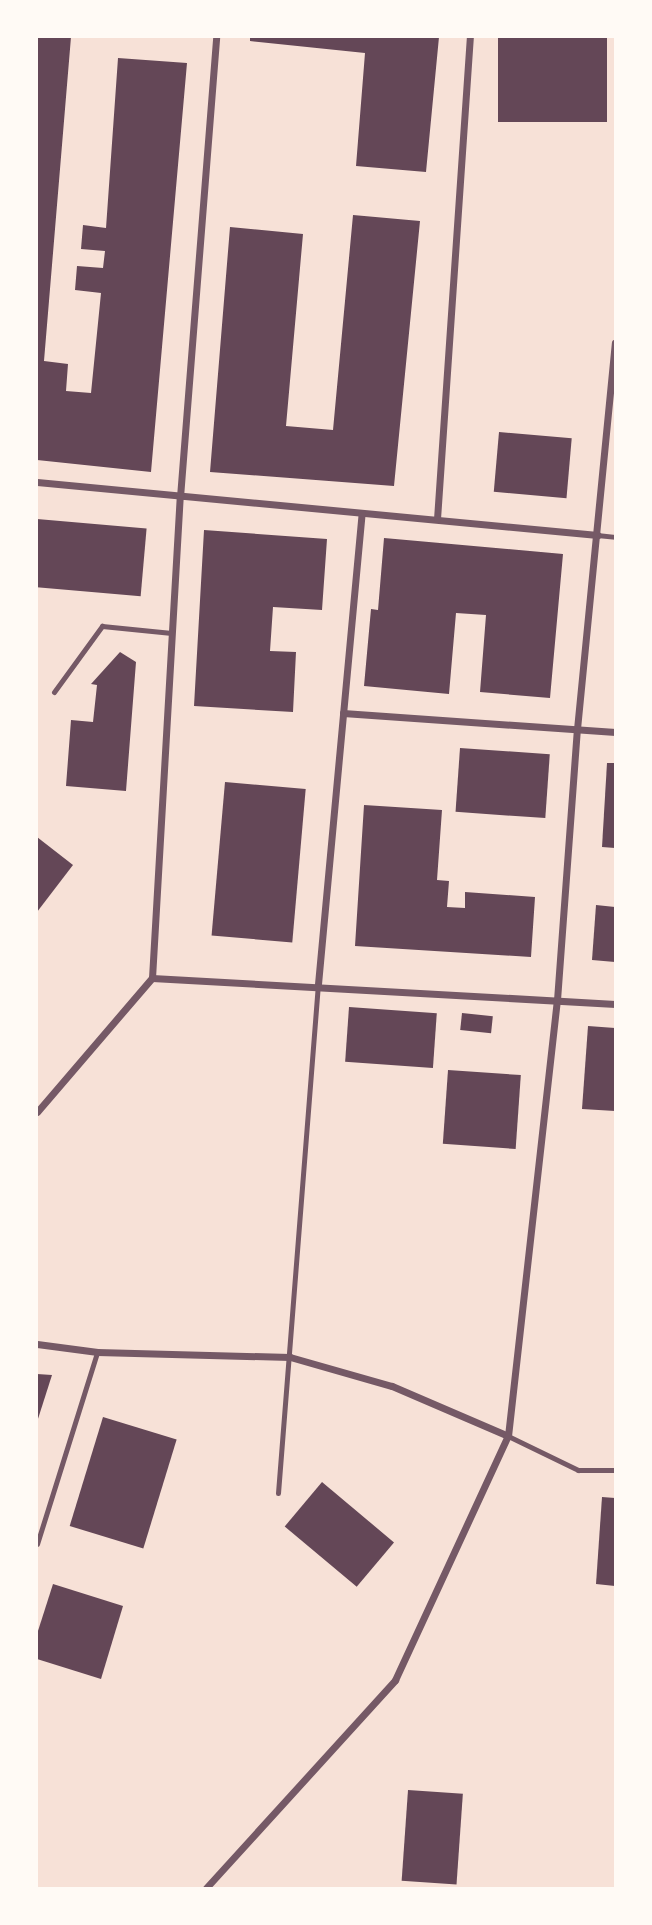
<!DOCTYPE html>
<html>
<head>
<meta charset="utf-8">
<style>
  body { margin:0 }
  #map { position:relative; width:652px; height:1925px; overflow:hidden; background:#f7e1d7; font-family:"PT Sans Narrow",sans-serif }
  div>[style] { position:absolute }
  [style*='--x'] { left:calc(var(--x)*1px); top:calc(var(--y)*1px); width:calc(var(--w)*1px); rotate:calc(var(--a)*1deg) }
  .building>* { inset:0; background:#644757; transform-origin:0 0 }
  .service>* { height:5px; margin:-2.5px; padding:0 2.5px; transform-origin:2.5px; border-radius:2.5px; background:#755966 }
  .minor>* { height:7px; margin:-3.5px; padding:0 3.5px; transform-origin:3.5px; border-radius:3.5px; background:#755966 }
  span { translate:-50% -50%; white-space:nowrap; text-align:center; line-height:1.15; -webkit-text-stroke:5px #fffaf5; paint-order:stroke }
  .frame { position:absolute; inset:0; border:38px solid #fffaf5; pointer-events:none }
</style>
</head>
<body>
<div id="map">
  <div class="building">
    <div style="clip-path:polygon(37px 37px,71px 37px,44px 361px,68px 364px,66px 391px,91px 393px,101px 293px,75px 290px,77px 266px,103px 268px,105px 251px,81px 249px,83px 225px,106px 228px,118px 58px,187px 63px,151px 472px,37px 460px)"></div>
    <div style="clip-path:polygon(250px 37px,439px 37px,426px 172px,356px 166px,365px 53px,250px 41px)"></div>
    <div style="left:498px;top:37px;width:109px;height:85px"></div>
    <div style="clip-path:polygon(353px 215px,420px 221px,394px 486px,210px 472px,230px 227px,303px 234px,286px 426px,333px 430px)"></div>
    <div style="left:499px;top:432px;width:73px;height:60px;rotate:5deg"></div>
    <div style="left:37px;top:519px;width:110px;height:68px;rotate:5deg"></div>
    <div style="clip-path:polygon(204px 530px,327px 539px,322px 610px,273px 607px,270px 651px,296px 652px,293px 712px,194px 706px)"></div>
    <div style="clip-path:polygon(384px 538px,563px 554px,550px 698px,480px 692px,486px 615px,456px 613px,449px 694px,364px 686px,371px 609px,378px 610px)"></div>
    <div style="clip-path:polygon(120px 652px,136px 662px,126px 791px,66px 786px,71px 720px,93px 722px,97px 685px,91px 684px)"></div>
    <div style="left:460px;top:748px;width:90px;height:64px;rotate:4deg"></div>
    <div style="clip-path:polygon(607px 763px,615px 763px,615px 848px,602px 847px)"></div>
    <div style="left:225px;top:782px;width:81px;height:154px;rotate:5deg"></div>
    <div style="clip-path:polygon(364px 805px,442px 810px,437px 880px,449px 881px,447px 907px,465px 908px,465px 892px,535px 897px,531px 957px,355px 946px)"></div>
    <div style="clip-path:polygon(37px 837px,73px 865px,37px 912px)"></div>
    <div style="clip-path:polygon(596px 905px,615px 907px,615px 962px,592px 960px)"></div>
    <div style="left:349px;top:1007px;width:88px;height:55px;rotate:4deg"></div>
    <div style="left:462px;top:1013px;width:31px;height:17px;rotate:6deg"></div>
    <div style="clip-path:polygon(588px 1026px,615px 1028px,615px 1111px,582px 1109px)"></div>
    <div style="left:448px;top:1070px;width:73px;height:74px;rotate:4deg"></div>
    <div style="clip-path:polygon(37px 1374px,52px 1375px,37px 1422px)"></div>
    <div style="left:103px;top:1417px;width:77px;height:114px;rotate:17deg"></div>
    <div style="left:322px;top:1482px;width:94px;height:58px;rotate:40deg"></div>
    <div style="clip-path:polygon(602px 1497px,615px 1498px,615px 1586px,596px 1584px)"></div>
    <div style="clip-path:polygon(53px 1584px,123px 1606px,101px 1679px,37px 1659px,37px 1634px)"></div>
    <div style="left:408px;top:1790px;width:55px;height:91px;rotate:4deg"></div>
  </div>
  <div class="service">
    <div style="--x:597;--y:535;--w:18;--a:6"></div>
    <div style="--x:54;--y:692;--w:82;--a:-54"></div>
    <div style="--x:102;--y:626;--w:70;--a:5.7"></div>
    <div style="--x:508;--y:1436;--w:78;--a:25.9"></div>
    <div style="--x:578;--y:1470;--w:37;--a:0"></div>
    <div style="--x:278;--y:1493;--w:511;--a:-85.51"></div>
    <div style="--x:37;--y:1544;--w:201;--a:-72.6"></div>
  </div>
  <div class="minor">
    <div style="--x:37;--y:482;--w:563;--a:5.41"></div>
    <div style="--x:437;--y:519;--w:483;--a:-86.1"></div>
    <div style="--x:343;--y:713;--w:273;--a:4"></div>
    <div style="--x:152;--y:978;--w:482;--a:-86.7"></div>
    <div style="--x:180;--y:497;--w:461;--a:-85.5"></div>
    <div style="--x:318;--y:984;--w:473;--a:-84.7"></div>
    <div style="--x:37;--y:1112;--w:177;--a:-49.4"></div>
    <div style="--x:152;--y:978;--w:464;--a:3.2"></div>
    <div style="--x:37;--y:1344;--w:61;--a:7.6"></div>
    <div style="--x:97;--y:1352;--w:193;--a:1.5"></div>
    <div style="--x:290;--y:1357;--w:106;--a:15.9"></div>
    <div style="--x:392;--y:1386;--w:126;--a:23.3"></div>
    <div style="--x:206;--y:1888;--w:281;--a:-47.7"></div>
    <div style="--x:395;--y:1680;--w:269;--a:-65.2"></div>
    <div style="--x:508;--y:1436;--w:439;--a:-83.6"></div>
    <div style="--x:557;--y:1000;--w:272;--a:-85.8"></div>
    <div style="--x:577;--y:729;--w:388;--a:-84.4"></div>
  </div>
  <div class="frame"></div>
</div>
</body>
</html>
